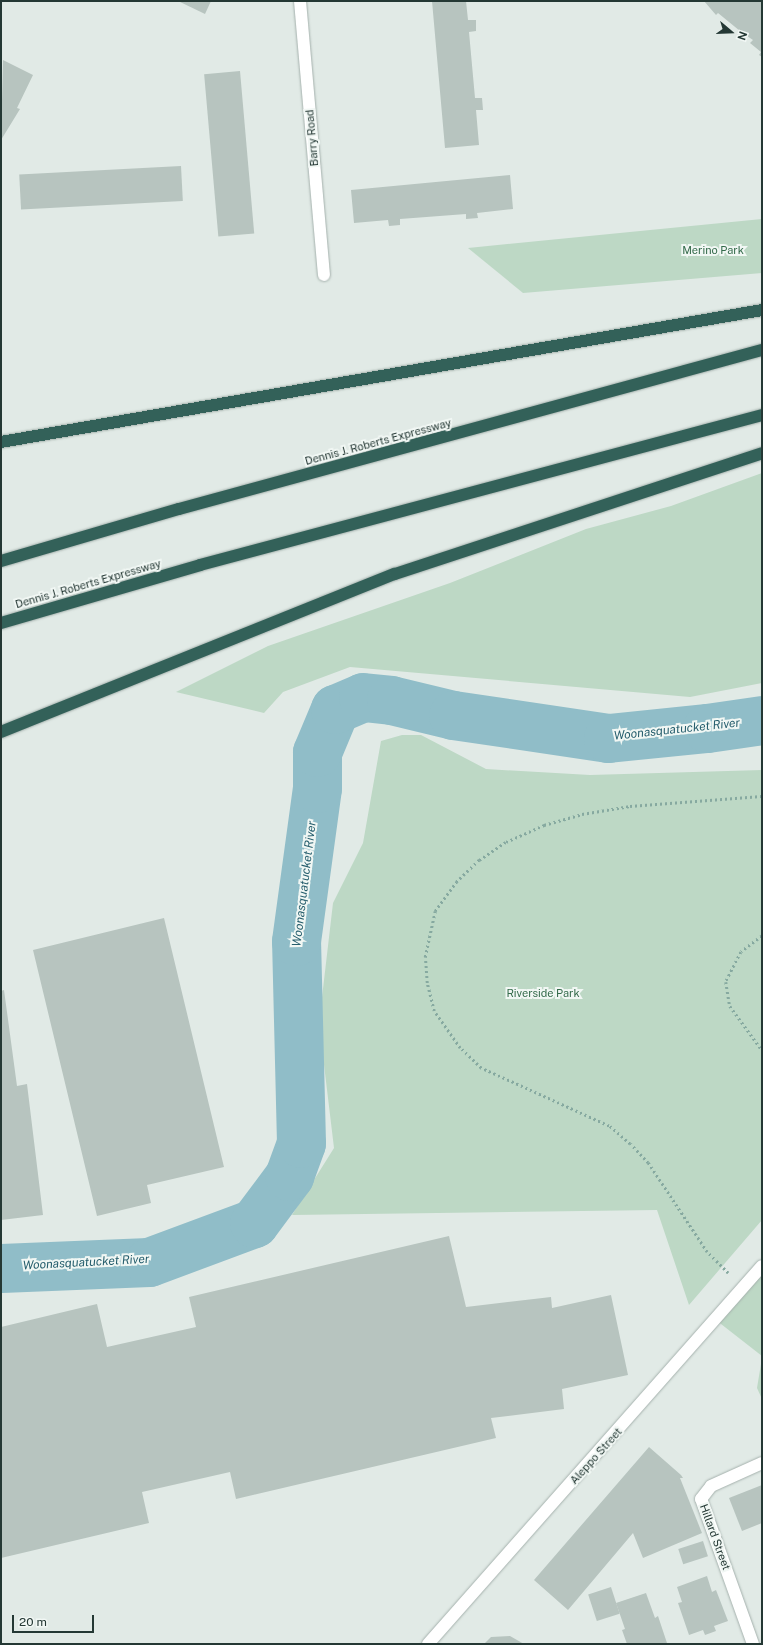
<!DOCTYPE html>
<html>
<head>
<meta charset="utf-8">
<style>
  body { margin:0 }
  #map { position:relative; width:763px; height:1645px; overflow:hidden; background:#e1eae6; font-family:"Public Sans",sans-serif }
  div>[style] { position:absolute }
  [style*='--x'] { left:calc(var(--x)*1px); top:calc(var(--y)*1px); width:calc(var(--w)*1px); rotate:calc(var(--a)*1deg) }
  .green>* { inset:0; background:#bdd8c5 }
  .river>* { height:49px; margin:-24.5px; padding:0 24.5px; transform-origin:24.5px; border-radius:24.5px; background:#90bdc8 }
  .building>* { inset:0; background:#b7c4bf; transform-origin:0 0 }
  .path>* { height:2.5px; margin-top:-1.25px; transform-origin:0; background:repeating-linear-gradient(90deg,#86a9a0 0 2px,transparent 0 5px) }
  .roads { filter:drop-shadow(0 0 1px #a5b1ad) drop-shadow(0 0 1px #a5b1ad) }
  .minor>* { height:12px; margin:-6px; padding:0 6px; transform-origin:6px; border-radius:6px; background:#fff }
  .highway>* { height:12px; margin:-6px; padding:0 6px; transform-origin:6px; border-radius:6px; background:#336159 }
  span { translate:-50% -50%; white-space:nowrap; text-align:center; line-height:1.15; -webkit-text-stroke:4px #f1f7f4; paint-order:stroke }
  .street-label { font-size:11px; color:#243834 }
  .park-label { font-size:11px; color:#336a4a }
  .water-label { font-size:12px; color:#265e6d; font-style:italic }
  .frame { position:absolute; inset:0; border:2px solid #243834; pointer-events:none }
  .north { position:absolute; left:711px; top:12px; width:40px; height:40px; -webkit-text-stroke:3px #f1f7f4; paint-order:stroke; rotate:109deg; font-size:11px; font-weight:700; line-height:16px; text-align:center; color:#243834 }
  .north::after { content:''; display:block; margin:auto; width:14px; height:18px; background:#243834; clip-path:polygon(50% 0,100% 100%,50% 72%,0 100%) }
  .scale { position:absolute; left:12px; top:1615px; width:82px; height:18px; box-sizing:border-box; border:2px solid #243834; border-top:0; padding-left:5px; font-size:12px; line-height:14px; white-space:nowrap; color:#243834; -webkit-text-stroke:3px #f1f7f4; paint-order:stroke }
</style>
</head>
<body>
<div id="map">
  <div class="green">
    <div style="clip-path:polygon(762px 219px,762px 273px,523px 293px,468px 248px)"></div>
    <div style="clip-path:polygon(762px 473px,762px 683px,690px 697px,350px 667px,283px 692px,264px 713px,176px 692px,268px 646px,450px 583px,586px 529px,671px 506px)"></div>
    <div style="clip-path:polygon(402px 735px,421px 735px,486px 769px,590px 775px,762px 770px,762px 1220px,689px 1305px,657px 1210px,292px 1215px,334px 1148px,319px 1023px,333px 903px,363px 843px,381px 741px)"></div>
    <div style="clip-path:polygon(753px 1267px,762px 1274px,762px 1356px,712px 1317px)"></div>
    <div style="clip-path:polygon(762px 1358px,762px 1399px,757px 1388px)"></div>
  </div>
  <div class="river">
    <div style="--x:1;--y:1268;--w:148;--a:-2.3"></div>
    <div style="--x:149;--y:1262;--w:112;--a:-20.4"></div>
    <div style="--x:254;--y:1223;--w:59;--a:-53.3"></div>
    <div style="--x:289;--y:1176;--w:35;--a:-70"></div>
    <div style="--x:301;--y:1143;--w:202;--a:-91.4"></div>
    <div style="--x:296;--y:941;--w:154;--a:-82.2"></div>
    <div style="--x:317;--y:788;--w:36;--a:-90"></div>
    <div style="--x:317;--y:752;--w:47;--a:-67.3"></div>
    <div style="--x:335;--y:709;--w:30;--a:-23"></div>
    <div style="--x:363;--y:697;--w:28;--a:6"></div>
    <div style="--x:391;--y:700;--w:64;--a:13.6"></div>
    <div style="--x:453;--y:715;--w:157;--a:8.4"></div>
    <div style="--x:608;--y:738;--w:100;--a:-5.8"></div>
    <div style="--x:707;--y:728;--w:56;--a:-8.3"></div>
  </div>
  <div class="building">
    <div style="clip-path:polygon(178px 1px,211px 1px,205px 14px)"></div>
    <div style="clip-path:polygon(432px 1px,466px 1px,468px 20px,476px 20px,476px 31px,469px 32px,475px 98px,482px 98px,483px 110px,476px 110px,479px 145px,445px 148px)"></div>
    <div style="clip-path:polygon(704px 1px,762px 1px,762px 57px,759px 55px,761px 52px,750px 43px,753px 40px,747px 36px,744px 38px,738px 33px,740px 31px,718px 13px,716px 15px)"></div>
    <div style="clip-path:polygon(3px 60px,33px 75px,17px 108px,20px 109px,1px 140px)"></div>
    <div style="left:240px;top:71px;width:163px;height:36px;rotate:85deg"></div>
    <div style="left:181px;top:166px;width:35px;height:162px;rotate:87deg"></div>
    <div style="clip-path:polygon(510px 175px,513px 209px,477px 213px,478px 218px,466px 219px,466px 214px,400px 219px,400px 225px,389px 226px,388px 220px,354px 223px,351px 190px)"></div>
    <div style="clip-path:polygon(164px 918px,224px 1167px,147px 1185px,151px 1203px,97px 1216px,33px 950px)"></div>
    <div style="clip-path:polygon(4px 990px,17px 1086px,27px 1084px,43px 1215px,1px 1220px,1px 991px)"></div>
    <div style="clip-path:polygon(449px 1236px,466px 1307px,551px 1297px,552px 1308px,611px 1295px,628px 1375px,562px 1389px,564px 1409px,491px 1418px,496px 1438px,236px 1499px,230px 1472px,142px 1492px,149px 1523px,1px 1558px,1px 1327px,97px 1304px,107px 1347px,196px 1327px,189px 1297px)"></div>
    <div style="clip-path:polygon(649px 1447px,681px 1475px,683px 1478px,680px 1478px,702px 1533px,643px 1558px,633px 1533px,568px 1610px,534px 1580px)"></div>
    <div style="clip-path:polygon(762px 1485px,762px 1523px,742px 1531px,729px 1498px)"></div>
    <div style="left:703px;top:1541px;width:16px;height:26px;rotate:72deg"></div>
    <div style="clip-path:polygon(707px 1576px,712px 1592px,716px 1590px,728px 1621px,714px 1626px,716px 1631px,705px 1635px,703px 1630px,689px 1635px,678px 1603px,682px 1602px,677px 1587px)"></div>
    <div style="left:611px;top:1587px;width:28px;height:24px;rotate:72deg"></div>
    <div style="clip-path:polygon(646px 1593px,655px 1618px,658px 1616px,667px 1643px,627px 1644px,622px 1630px,625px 1629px,616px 1603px)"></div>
    <div style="clip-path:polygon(510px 1636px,524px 1644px,484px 1644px,491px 1637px)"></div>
  </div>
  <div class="path">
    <div style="--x:762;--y:936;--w:26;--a:143"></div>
    <div style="--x:741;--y:952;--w:34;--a:117"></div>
    <div style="--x:726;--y:982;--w:24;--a:81"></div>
    <div style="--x:730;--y:1006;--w:54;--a:54"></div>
    <div style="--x:728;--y:1273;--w:30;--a:-135"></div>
    <div style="--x:707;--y:1252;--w:107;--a:-123.5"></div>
    <div style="--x:648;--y:1163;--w:26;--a:-133"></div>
    <div style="--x:630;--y:1144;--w:28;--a:-139"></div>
    <div style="--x:609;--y:1126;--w:141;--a:-155.6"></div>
    <div style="--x:481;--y:1068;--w:29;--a:-136"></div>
    <div style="--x:460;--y:1048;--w:45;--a:-125.1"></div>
    <div style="--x:434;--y:1011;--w:29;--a:-104"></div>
    <div style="--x:427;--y:983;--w:26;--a:-94"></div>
    <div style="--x:425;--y:957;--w:47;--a:-77.7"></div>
    <div style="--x:435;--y:911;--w:36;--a:-54"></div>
    <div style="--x:456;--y:882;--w:32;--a:-44"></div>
    <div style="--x:479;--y:860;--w:32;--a:-34"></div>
    <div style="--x:506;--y:842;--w:42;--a:-24.1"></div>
    <div style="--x:544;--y:825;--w:40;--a:-16"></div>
    <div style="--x:582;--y:814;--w:49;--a:-9.5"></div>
    <div style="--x:630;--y:806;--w:132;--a:-4.3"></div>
  </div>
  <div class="roads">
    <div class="minor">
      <div style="--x:300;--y:1;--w:275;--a:85"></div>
      <div style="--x:428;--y:1644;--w:504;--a:-48.54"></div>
      <div style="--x:753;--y:1644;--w:154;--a:-109.7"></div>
      <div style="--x:701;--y:1499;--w:16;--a:-52"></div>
      <div style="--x:711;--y:1486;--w:56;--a:-24.3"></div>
    </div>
    <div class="highway">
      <div style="--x:1;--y:442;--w:772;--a:-9.84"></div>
      <div style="--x:1;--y:561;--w:185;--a:-16.3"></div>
      <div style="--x:179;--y:509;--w:604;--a:-15.26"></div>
      <div style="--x:1;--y:623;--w:207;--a:-16.2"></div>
      <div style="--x:200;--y:565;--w:582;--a:-14.94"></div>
      <div style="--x:1;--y:732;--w:424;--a:-21.9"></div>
      <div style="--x:395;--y:574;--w:386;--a:-18.2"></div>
    </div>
  </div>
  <div class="street-label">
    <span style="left:312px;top:138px;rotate:-95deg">Barry Road</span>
    <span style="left:378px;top:442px;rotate:-15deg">Dennis J. Roberts Expressway</span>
    <span style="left:88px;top:584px;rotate:-16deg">Dennis J. Roberts Expressway</span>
    <span style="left:596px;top:1456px;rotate:-48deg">Aleppo Street</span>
    <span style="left:715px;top:1537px;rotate:70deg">Hillard Street</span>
  </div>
  <div class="park-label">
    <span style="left:713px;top:250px">Merino Park</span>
    <span style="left:543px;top:993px">Riverside Park</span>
  </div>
  <div class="water-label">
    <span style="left:677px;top:730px;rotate:-6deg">Woonasquatucket River</span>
    <span style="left:305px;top:884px;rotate:-83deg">Woonasquatucket River</span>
    <span style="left:86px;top:1263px;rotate:-3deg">Woonasquatucket River</span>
  </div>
  <div class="frame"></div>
  <div class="north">N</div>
  <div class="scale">20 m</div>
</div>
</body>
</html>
